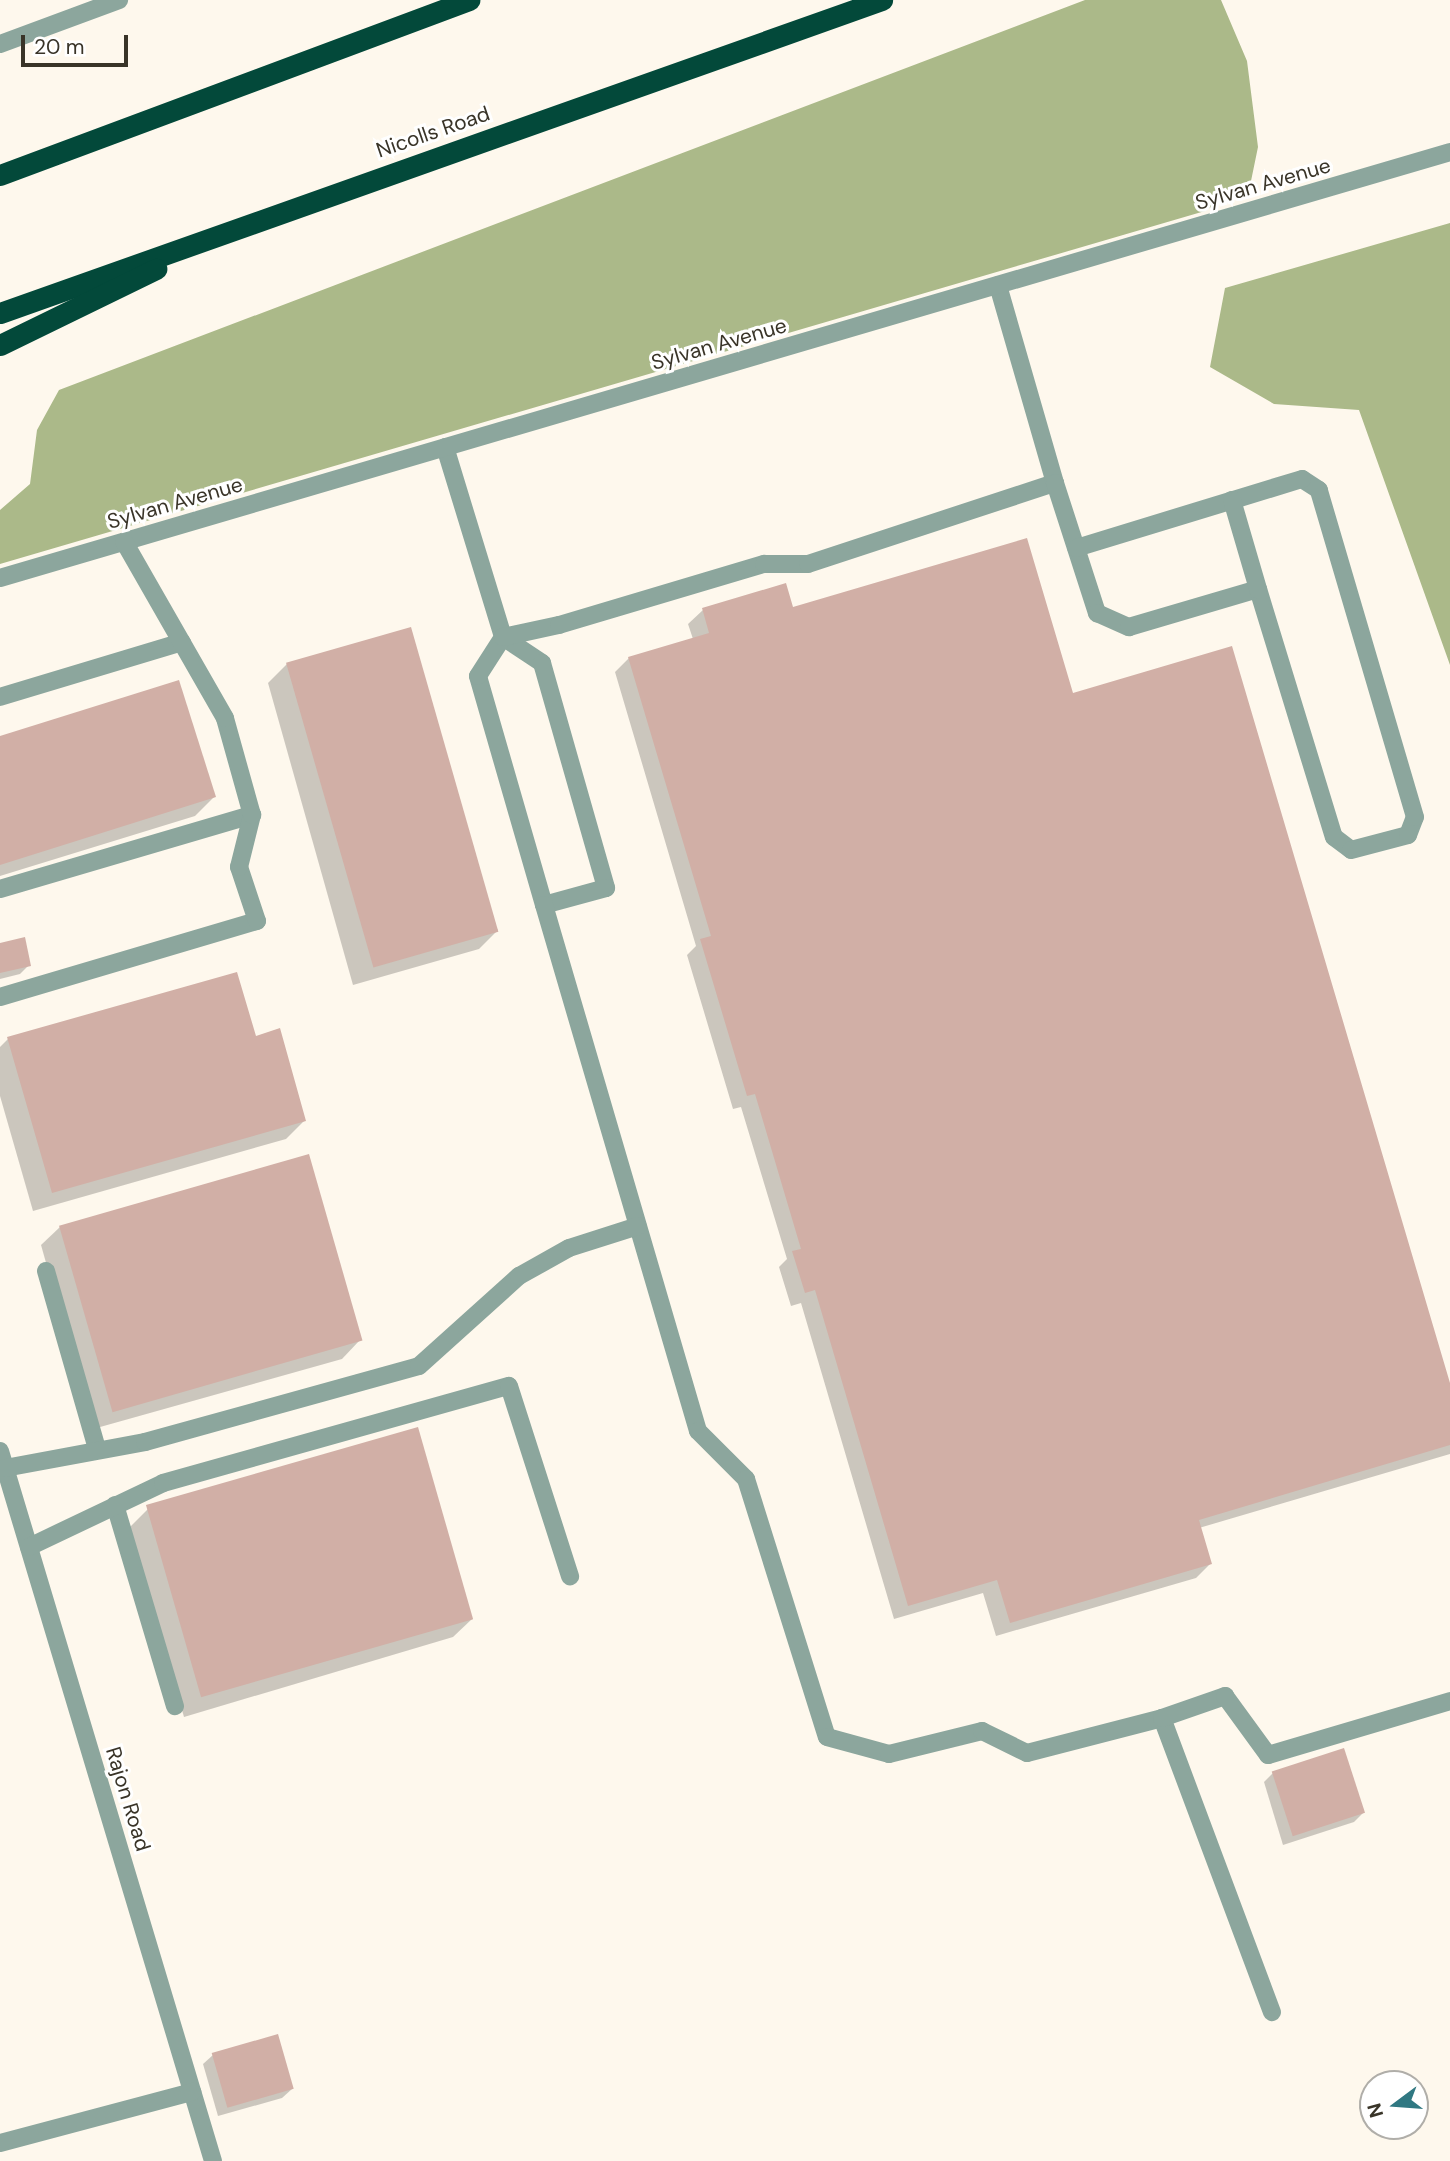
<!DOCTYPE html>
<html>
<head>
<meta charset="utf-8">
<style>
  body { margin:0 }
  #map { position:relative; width:1450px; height:2161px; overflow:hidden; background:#fef8ed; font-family:"DM Sans",sans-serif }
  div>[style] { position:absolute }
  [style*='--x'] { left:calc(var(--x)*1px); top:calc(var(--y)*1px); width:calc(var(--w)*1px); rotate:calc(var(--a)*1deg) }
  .forest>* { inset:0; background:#abb989 }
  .shadow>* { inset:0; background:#0003 }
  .building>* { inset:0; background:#d1afa6; transform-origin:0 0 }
  .minor>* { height:18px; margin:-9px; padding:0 9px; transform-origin:9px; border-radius:9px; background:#8ca69d }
  .highway>* { height:21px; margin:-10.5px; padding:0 10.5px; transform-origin:10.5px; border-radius:10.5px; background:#03493a }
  span { translate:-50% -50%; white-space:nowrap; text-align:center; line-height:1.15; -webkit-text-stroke:6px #fff; paint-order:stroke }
  .street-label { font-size:21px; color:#393428 }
  .north { position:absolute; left:1359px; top:2070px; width:70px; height:70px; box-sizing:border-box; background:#fff; border:2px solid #b0aea9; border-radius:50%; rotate:254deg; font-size:19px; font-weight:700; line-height:28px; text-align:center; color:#393428 }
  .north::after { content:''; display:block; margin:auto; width:24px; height:32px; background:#307882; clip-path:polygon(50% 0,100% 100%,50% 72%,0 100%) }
  .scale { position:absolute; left:21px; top:35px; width:107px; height:32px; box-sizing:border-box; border:4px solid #393428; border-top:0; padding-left:9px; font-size:21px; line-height:24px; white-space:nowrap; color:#393428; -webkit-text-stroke:5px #fff; paint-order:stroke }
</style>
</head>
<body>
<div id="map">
  <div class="forest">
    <div style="clip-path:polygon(1085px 0,1221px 0,1247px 61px,1258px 147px,1251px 181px,1205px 211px,0 564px,0 510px,30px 484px,37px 430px,59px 390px)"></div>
    <div style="clip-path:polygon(1450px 223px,1450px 665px,1359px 410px,1274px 404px,1210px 367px,1225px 288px)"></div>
  </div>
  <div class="shadow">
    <div style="clip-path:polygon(791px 609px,1072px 695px,1450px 1389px,1450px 1454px,1199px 1528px,1210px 1564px,1196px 1578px,996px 1636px,983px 1593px,894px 1619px,801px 1303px,791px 1306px,779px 1267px,787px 1259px,741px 1107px,733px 1109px,687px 955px,696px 946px,615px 672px,629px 658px,693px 639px,688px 624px,703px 610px)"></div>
    <div style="clip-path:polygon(287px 664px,498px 930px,479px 949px,353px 985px,268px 683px)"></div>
    <div style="clip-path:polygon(0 738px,214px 797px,195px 816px,0 876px)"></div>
    <div style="clip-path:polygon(0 945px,29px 965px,20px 974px,0 979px)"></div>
    <div style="clip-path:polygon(254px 1038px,305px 1120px,286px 1139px,33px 1211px,0 1096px,0 1047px,8px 1039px)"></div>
    <div style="clip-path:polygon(60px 1227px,360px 1340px,342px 1359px,93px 1429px,41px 1245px)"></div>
    <div style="clip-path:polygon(148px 1509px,472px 1619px,453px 1637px,184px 1717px,129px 1528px)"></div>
    <div style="clip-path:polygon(1273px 1773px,1363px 1813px,1354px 1822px,1283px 1845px,1264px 1782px)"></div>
    <div style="clip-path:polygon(213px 2055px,292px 2089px,282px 2098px,218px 2116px,203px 2064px)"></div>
  </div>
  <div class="building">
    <div style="clip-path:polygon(1027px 538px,1073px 693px,1232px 646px,1450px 1383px,1450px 1445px,1199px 1520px,1212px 1564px,1010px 1623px,997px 1580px,908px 1606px,815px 1290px,805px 1293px,792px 1251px,801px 1249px,755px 1094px,747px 1096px,700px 939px,711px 936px,628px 657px,709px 633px,702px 608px,786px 583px,793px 607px)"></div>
    <div style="left:411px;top:627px;width:317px;height:130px;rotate:74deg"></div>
    <div style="clip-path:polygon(179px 680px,216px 797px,0 865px,0 736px)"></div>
    <div style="clip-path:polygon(25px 937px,31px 966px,0 973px,0 943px)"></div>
    <div style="clip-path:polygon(237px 972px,256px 1036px,280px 1028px,306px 1121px,52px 1193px,7px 1037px)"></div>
    <div style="left:309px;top:1154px;width:194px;height:260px;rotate:74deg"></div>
    <div style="left:418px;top:1427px;width:200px;height:283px;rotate:74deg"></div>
    <div style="left:1344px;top:1748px;width:68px;height:76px;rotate:72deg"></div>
    <div style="left:278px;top:2034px;width:57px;height:69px;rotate:74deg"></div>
  </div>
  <div class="minor">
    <div style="--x:0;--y:44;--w:127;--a:-20.3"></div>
    <div style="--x:445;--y:447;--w:199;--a:73"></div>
    <div style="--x:503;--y:637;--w:47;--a:33.7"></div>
    <div style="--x:542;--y:663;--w:234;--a:74.1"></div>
    <div style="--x:606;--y:888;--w:64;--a:164.7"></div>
    <div style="--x:544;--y:905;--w:238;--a:-106.1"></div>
    <div style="--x:478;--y:676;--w:46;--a:-57.3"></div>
    <div style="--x:503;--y:637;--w:57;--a:-12.1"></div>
    <div style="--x:559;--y:625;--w:214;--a:-16.6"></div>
    <div style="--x:764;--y:564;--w:44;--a:0"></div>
    <div style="--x:808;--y:564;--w:260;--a:-18.2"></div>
    <div style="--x:1055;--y:483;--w:206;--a:-106.1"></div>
    <div style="--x:1055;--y:483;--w:137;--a:72.1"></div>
    <div style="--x:1097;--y:613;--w:35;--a:24"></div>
    <div style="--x:1129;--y:627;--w:134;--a:-16.4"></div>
    <div style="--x:1258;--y:589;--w:259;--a:73"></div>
    <div style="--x:1334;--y:837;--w:21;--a:37"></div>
    <div style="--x:1351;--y:850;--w:59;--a:-14.7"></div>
    <div style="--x:1408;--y:835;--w:19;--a:-69"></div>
    <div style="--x:1415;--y:817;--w:341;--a:-106.4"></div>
    <div style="--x:1319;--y:490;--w:20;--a:-147"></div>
    <div style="--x:1302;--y:479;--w:236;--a:163"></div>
    <div style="--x:1232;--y:500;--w:93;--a:73.7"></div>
    <div style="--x:0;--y:578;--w:1511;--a:-16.37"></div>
    <div style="--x:0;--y:697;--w:190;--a:-16.8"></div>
    <div style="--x:0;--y:889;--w:263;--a:-16.4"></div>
    <div style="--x:544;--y:905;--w:548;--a:73.68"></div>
    <div style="--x:698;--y:1431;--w:68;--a:45"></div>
    <div style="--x:746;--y:1479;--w:270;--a:72.6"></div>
    <div style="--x:827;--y:1737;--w:64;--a:15.3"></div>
    <div style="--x:889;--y:1754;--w:96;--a:-13.9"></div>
    <div style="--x:982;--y:1731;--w:50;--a:26.1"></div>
    <div style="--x:1027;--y:1753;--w:139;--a:-14.5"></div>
    <div style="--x:1162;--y:1718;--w:314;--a:69.5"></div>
    <div style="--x:0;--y:997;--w:268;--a:-16.5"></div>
    <div style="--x:257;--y:921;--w:57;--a:-108.4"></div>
    <div style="--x:239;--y:867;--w:54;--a:-76"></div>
    <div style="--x:252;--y:815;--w:101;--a:-105.6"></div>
    <div style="--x:225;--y:718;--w:203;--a:-119.8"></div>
    <div style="--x:46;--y:1271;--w:185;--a:74"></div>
    <div style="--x:0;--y:1451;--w:741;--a:73.3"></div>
    <div style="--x:5;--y:1468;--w:142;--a:-10.5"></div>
    <div style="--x:145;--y:1442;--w:284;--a:-15.5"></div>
    <div style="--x:419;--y:1366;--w:135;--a:-42"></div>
    <div style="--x:519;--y:1276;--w:57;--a:-29.2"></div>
    <div style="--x:569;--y:1248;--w:72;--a:-17.7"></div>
    <div style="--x:115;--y:1505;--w:210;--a:73.4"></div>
    <div style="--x:29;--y:1547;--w:148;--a:-25.5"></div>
    <div style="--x:163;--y:1483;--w:359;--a:-15.7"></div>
    <div style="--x:509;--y:1386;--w:200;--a:72.2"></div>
    <div style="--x:1162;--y:1718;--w:67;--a:-19.2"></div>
    <div style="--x:1225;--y:1696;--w:73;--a:53.9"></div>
    <div style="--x:1268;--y:1755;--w:190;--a:-16.5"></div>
    <div style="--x:0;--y:2143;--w:199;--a:-14.9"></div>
  </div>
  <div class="highway">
    <div style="--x:0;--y:175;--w:501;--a:-20.46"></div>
    <div style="--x:0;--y:313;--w:936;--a:-19.54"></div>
    <div style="--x:0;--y:345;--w:174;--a:-26"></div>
  </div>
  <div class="street-label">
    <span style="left:433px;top:132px;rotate:-19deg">Nicolls Road</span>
    <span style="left:1263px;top:184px;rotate:-16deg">Sylvan Avenue</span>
    <span style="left:719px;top:344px;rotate:-16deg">Sylvan Avenue</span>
    <span style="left:175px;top:503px;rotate:-16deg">Sylvan Avenue</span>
    <span style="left:128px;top:1799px;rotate:73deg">Rajon Road</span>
  </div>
  <div class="north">N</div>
  <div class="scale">20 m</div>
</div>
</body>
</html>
